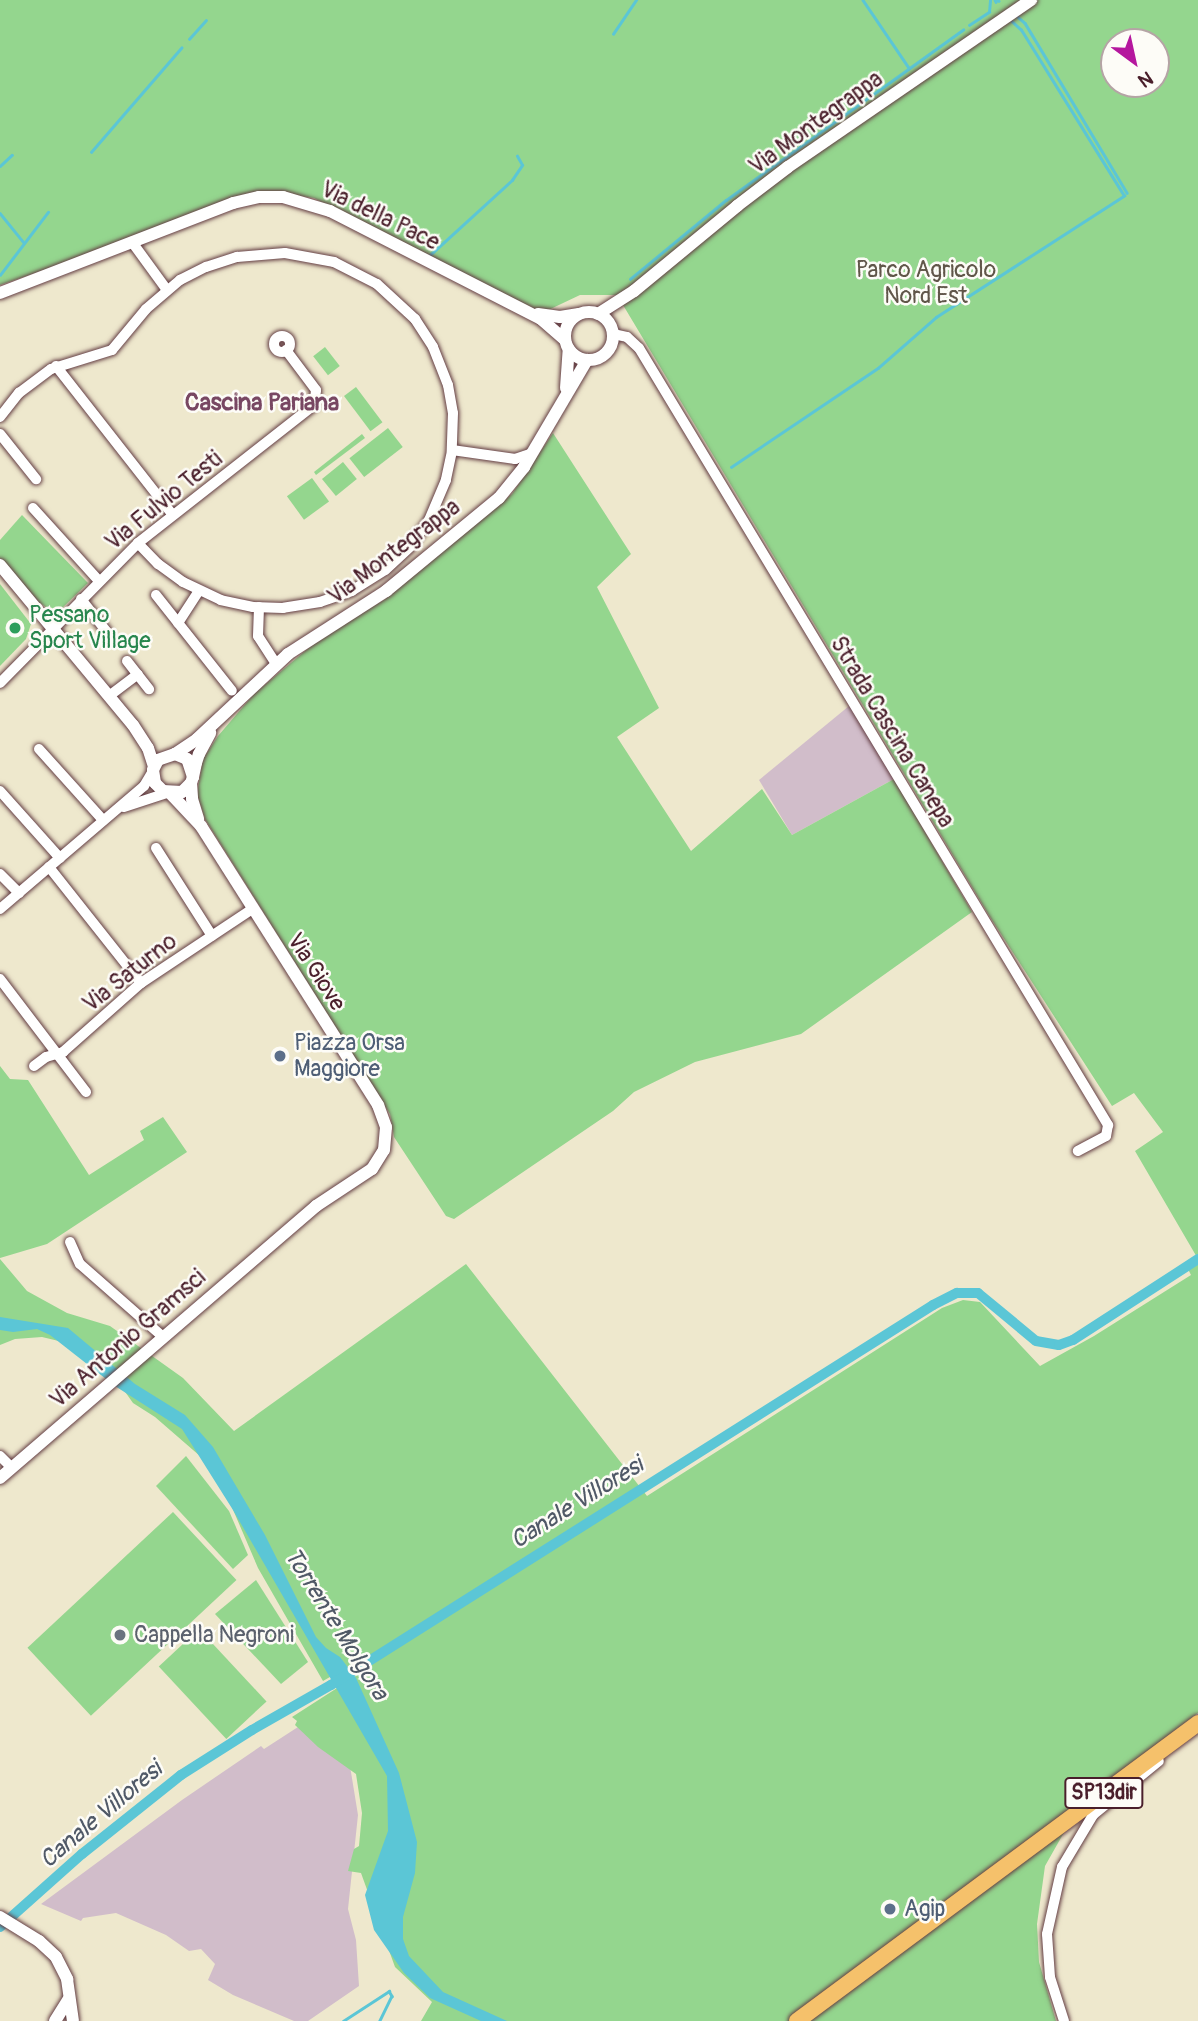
<!DOCTYPE html>
<html>
<head>
<meta charset="utf-8">
<style>
  body { margin:0 }
  #map { position:relative; width:1198px; height:2021px; overflow:hidden; background:#eee8cd; font-family:Pangolin,sans-serif }
  div>[style] { position:absolute }
  [style*='--x'] { left:calc(var(--x)*1px); top:calc(var(--y)*1px); width:calc(var(--w)*1px); rotate:calc(var(--a)*1deg) }
  .industrial>* { inset:0; background:#d1bdca }
  .green>* { inset:0; background:#94d68e; transform-origin:0 0 }
  .water>* { inset:0; background:#5bc6d6 }
  .stream>* { height:2.5px; margin:-1.25px; padding:0 1.25px; transform-origin:1.25px; border-radius:1.25px; background:#5bc6d6 }
  .canal>* { height:10px; margin:-5px; padding:0 5px; transform-origin:5px; border-radius:5px; background:#5bc6d6 }
  .roads { filter:drop-shadow(0 0 2px #633d43) drop-shadow(0 0 2px #633d43) }
  .minor>* { height:10px; margin:-5px; padding:0 5px; transform-origin:5px; border-radius:5px; background:#fff }
  .minor>.ring { margin:-5px; padding:0; box-sizing:content-box; background:none; border:10px solid #fff; border-radius:50% }
  .tertiary>* { height:12px; margin:-6px; padding:0 6px; transform-origin:6px; border-radius:6px; background:#fff }
  .tertiary>.ring { margin:-6px; padding:0; box-sizing:content-box; background:none; border:12px solid #fff; border-radius:50% }
  .primary>* { height:16px; margin:-8px; padding:0 8px; transform-origin:8px; border-radius:8px; background:#f5c16b }
  .dots>* { width:19px; height:19px; translate:-50% -50%; box-sizing:border-box; border:4px solid #fdfcf7; border-radius:50% }
  span { translate:-50% -50%; white-space:nowrap; text-align:center; line-height:1.15; -webkit-text-stroke:5px #fdfcf7; paint-order:stroke }
  .shield-label span { padding:2px 5px; background:#fdfcf7; border:2px solid; border-radius:5px; -webkit-text-stroke-width:0 }
  .shield-label { font-size:21px; color:#4a1f2b; font-weight:700 }
  .street-label { font-size:23px; color:#4a1f2b }
  .park-label { font-size:23px; color:#605649 }
  .leisure-label { font-size:23px; color:#27864d }
  .left { translate:0 -50%; text-align:left }
  .service-label { font-size:23px; color:#4e5e75 }
  .worship-label { font-size:23px; color:#5b616d }
  .neighbourhood-label { font-size:24px; color:#784762; font-weight:700 }
  .water-label { font-size:24px; color:#505967; font-style:italic }
  .north { position:absolute; left:1100px; top:28px; width:70px; height:70px; box-sizing:border-box; background:#fdfcf7; border:2px solid #b5a4a5; border-radius:50%; rotate:147deg; font-size:19px; font-weight:700; line-height:28px; text-align:center; color:#4a1f2b }
  .north::after { content:''; display:block; margin:auto; width:24px; height:32px; background:#b5179e; clip-path:polygon(50% 0,100% 100%,50% 72%,0 100%) }
</style>
</head>
<body>
<div id="map">
  <div class="industrial">
    <div style="clip-path:polygon(849px 706px,894px 779px,792px 835px,759px 780px)"></div>
    <div style="clip-path:polygon(298px 1727px,350px 1766px,358px 1815px,348px 1909px,356px 1940px,359px 1986px,308px 2021px,294px 2021px,233px 1995px,208px 1980px,215px 1964px,201px 1949px,189px 1951px,166px 1935px,116px 1913px,83px 1918px,81px 1921px,41px 1904px,182px 1800px,261px 1746px,264px 1749px)"></div>
  </div>
  <div class="green">
    <div style="clip-path:polygon(evenodd,0 0,1198px 0,1198px 1259px,1135px 1151px,1163px 1132px,1134px 1093px,1112px 1106px,990px 917px,617px 295px,580px 295px,542px 313px,507px 300px,314px 198px,267px 191px,233px 197px,120px 244px,0 285px,0 0,1114px 42px,1156px 42px,1156px 84px,1114px 84px,1114px 42px)"></div>
    <div style="left:325px;top:347px;width:24px;height:15px;rotate:52deg"></div>
    <div style="left:356px;top:387px;width:44px;height:15px;rotate:53deg"></div>
    <div style="left:388px;top:428px;width:24px;height:49px;rotate:52deg"></div>
    <div style="clip-path:polygon(553px 433px,631px 554px,597px 587px,659px 708px,617px 737px,691px 851px,762px 789px,792px 835px,894px 779px,972px 912px,801px 1034px,695px 1062px,634px 1092px,613px 1111px,454px 1219px,446px 1216px,394px 1137px,390px 1114px,205px 819px,197px 794px,203px 759px,218px 736px,254px 694px,323px 636px,384px 600px,512px 494px)"></div>
    <div style="clip-path:polygon(362px 434px,365px 438px,316px 475px,314px 472px)"></div>
    <div style="left:343px;top:462px;width:22px;height:27px;rotate:51deg"></div>
    <div style="left:312px;top:478px;width:29px;height:31px;rotate:54deg"></div>
    <div style="clip-path:polygon(22px 515px,88px 583px,56px 614px,40px 603px,0 558px,0 540px)"></div>
    <div style="clip-path:polygon(0 584px,31px 624px,26px 639px,0 666px)"></div>
    <div style="clip-path:polygon(0 1066px,10px 1079px,28px 1080px,89px 1175px,144px 1140px,140px 1131px,163px 1117px,187px 1152px,47px 1244px,0 1258px)"></div>
    <div style="clip-path:polygon(0 1259px,27px 1291px,67px 1313px,110px 1326px,183px 1378px,234px 1431px,466px 1264px,647px 1496px,942px 1308px,963px 1300px,980px 1302px,1040px 1366px,1094px 1336px,1191px 1275px,1187px 1267px,1198px 1260px,1198px 1713px,1125px 1768px,1075px 1813px,1045px 1866px,1037px 1924px,1039px 1962px,1056px 2021px,421px 2021px,432px 2002px,395px 1967px,361px 1873px,348px 1871px,354px 1849px,359px 1846px,362px 1813px,356px 1774px,318px 1747px,295px 1725px,297px 1721px,292px 1717px,362px 1672px,354px 1663px,323px 1681px,258px 1568px,222px 1484px,208px 1463px,155px 1417px,133px 1403px,106px 1365px,67px 1343px,42px 1337px,15px 1339px,0 1345px)"></div>
    <div style="clip-path:polygon(186px 1456px,229px 1511px,248px 1555px,233px 1569px,156px 1486px)"></div>
    <div style="left:173px;top:1512px;width:93px;height:199px;rotate:47deg"></div>
    <div style="clip-path:polygon(256px 1580px,308px 1662px,281px 1684px,215px 1614px)"></div>
    <div style="left:199px;top:1629px;width:99px;height:55px;rotate:47deg"></div>
  </div>
  <div class="water">
    <div style="clip-path:polygon(0 1317px,68px 1328px,135px 1384px,185px 1415px,213px 1447px,265px 1535px,316px 1637px,326px 1648px,340px 1657px,356px 1678px,399px 1773px,417px 1842px,415px 1873px,403px 1917px,403px 1939px,409px 1956px,443px 1992px,507px 2021px,481px 2021px,430px 1998px,404px 1973px,374px 1930px,365px 1895px,388px 1831px,387px 1776px,233px 1510px,182px 1429px,115px 1386px,50px 1335px,37px 1329px,13px 1332px,0 1330px)"></div>
  </div>
  <div class="stream">
    <div style="--x:863;--y:0;--w:82;--a:55.9"></div>
    <div style="--x:995;--y:0;--w:2;--a:63"></div>
    <div style="--x:998;--y:0;--w:1;--a:45"></div>
    <div style="--x:1018;--y:17;--w:9;--a:41"></div>
    <div style="--x:1025;--y:23;--w:198;--a:59"></div>
    <div style="--x:969;--y:25;--w:24;--a:-33"></div>
    <div style="--x:989;--y:12;--w:12;--a:-85"></div>
    <div style="--x:613;--y:34;--w:41;--a:-55.9"></div>
    <div style="--x:189;--y:39;--w:25;--a:-48"></div>
    <div style="--x:91;--y:152;--w:138;--a:-49.1"></div>
    <div style="--x:0;--y:166;--w:16;--a:-43"></div>
    <div style="--x:0;--y:213;--w:38;--a:51"></div>
    <div style="--x:430;--y:255;--w:111;--a:-42.4"></div>
    <div style="--x:512;--y:180;--w:18;--a:-56"></div>
    <div style="--x:522;--y:165;--w:10;--a:-119"></div>
    <div style="--x:0;--y:275;--w:79;--a:-52.7"></div>
    <div style="--x:630;--y:279;--w:124;--a:-39.5"></div>
    <div style="--x:726;--y:200;--w:292;--a:-35.7"></div>
    <div style="--x:731;--y:467;--w:177;--a:-34"></div>
    <div style="--x:878;--y:368;--w:77;--a:-41.3"></div>
    <div style="--x:936;--y:317;--w:224;--a:-32.8"></div>
    <div style="--x:1124;--y:196;--w:195;--a:-121.8"></div>
    <div style="--x:1021;--y:30;--w:12;--a:-138"></div>
    <div style="--x:343;--y:2021;--w:55;--a:-33.1"></div>
    <div style="--x:389;--y:1991;--w:6;--a:59"></div>
    <div style="--x:392;--y:1996;--w:28;--a:116"></div>
  </div>
  <div class="canal">
    <div style="--x:0;--y:1927;--w:110;--a:-41.7"></div>
    <div style="--x:82;--y:1854;--w:127;--a:-38.6"></div>
    <div style="--x:181;--y:1775;--w:84;--a:-32.4"></div>
    <div style="--x:252;--y:1730;--w:91;--a:-29.7"></div>
    <div style="--x:331;--y:1685;--w:712;--a:-32.26"></div>
    <div style="--x:933;--y:1305;--w:27;--a:-27"></div>
    <div style="--x:957;--y:1293;--w:21;--a:0"></div>
    <div style="--x:978;--y:1293;--w:75;--a:39.6"></div>
    <div style="--x:1036;--y:1341;--w:23;--a:10"></div>
    <div style="--x:1059;--y:1345;--w:15;--a:-20"></div>
    <div style="--x:1073;--y:1340;--w:149;--a:-32.9"></div>
  </div>
  <div class="roads">
    <div class="minor">
      <div style="--x:132;--y:242;--w:59;--a:53.9"></div>
      <div style="--x:613;--y:334;--w:14;--a:12"></div>
      <div style="--x:627;--y:337;--w:16;--a:43"></div>
      <div style="--x:639;--y:348;--w:908;--a:58.88"></div>
      <div style="--x:1108;--y:1125;--w:11;--a:100"></div>
      <div style="--x:1106;--y:1136;--w:32;--a:152"></div>
      <div class="ring" style="left:274px;top:336px;width:6px;height:6px"></div>
      <div style="--x:56;--y:366;--w:189;--a:51.9"></div>
      <div style="--x:0;--y:417;--w:31;--a:-52"></div>
      <div style="--x:19;--y:393;--w:40;--a:-37"></div>
      <div style="--x:51;--y:369;--w:64;--a:-17.3"></div>
      <div style="--x:112;--y:350;--w:53;--a:-50.3"></div>
      <div style="--x:146;--y:309;--w:45;--a:-40.5"></div>
      <div style="--x:180;--y:280;--w:29;--a:-27"></div>
      <div style="--x:206;--y:267;--w:33;--a:-18"></div>
      <div style="--x:237;--y:257;--w:48;--a:-4.8"></div>
      <div style="--x:285;--y:253;--w:50;--a:10.4"></div>
      <div style="--x:334;--y:262;--w:48;--a:27.1"></div>
      <div style="--x:377;--y:284;--w:52;--a:42.6"></div>
      <div style="--x:415;--y:319;--w:33;--a:57"></div>
      <div style="--x:433;--y:347;--w:41;--a:68.5"></div>
      <div style="--x:448;--y:385;--w:28;--a:80"></div>
      <div style="--x:453;--y:413;--w:38;--a:92"></div>
      <div style="--x:452;--y:451;--w:30;--a:102"></div>
      <div style="--x:446;--y:480;--w:43;--a:113"></div>
      <div style="--x:429;--y:520;--w:32;--a:125"></div>
      <div style="--x:411;--y:546;--w:35;--a:137"></div>
      <div style="--x:385;--y:570;--w:39;--a:148"></div>
      <div style="--x:352;--y:591;--w:34;--a:161"></div>
      <div style="--x:320;--y:602;--w:37;--a:171"></div>
      <div style="--x:283;--y:608;--w:30;--a:-178"></div>
      <div style="--x:253;--y:607;--w:33;--a:-168"></div>
      <div style="--x:221;--y:600;--w:42;--a:-154.7"></div>
      <div style="--x:183;--y:582;--w:31;--a:-144"></div>
      <div style="--x:158;--y:564;--w:29;--a:-134"></div>
      <div style="--x:0;--y:434;--w:58;--a:51.3"></div>
      <div style="--x:452;--y:450;--w:64;--a:8.1"></div>
      <div style="--x:515;--y:459;--w:18;--a:-19"></div>
      <div style="--x:33;--y:508;--w:98;--a:47.9"></div>
      <div style="--x:156;--y:595;--w:122;--a:51.6"></div>
      <div style="--x:81;--y:599;--w:42;--a:51.8"></div>
      <div style="--x:259;--y:607;--w:29;--a:92"></div>
      <div style="--x:258;--y:636;--w:33;--a:57"></div>
      <div style="--x:178;--y:623;--w:38;--a:-57"></div>
      <div style="--x:127;--y:661;--w:36;--a:52"></div>
      <div style="--x:0;--y:683;--w:197;--a:-45.4"></div>
      <div style="--x:138;--y:543;--w:224;--a:-38.1"></div>
      <div style="--x:314;--y:405;--w:15;--a:-82"></div>
      <div style="--x:316;--y:390;--w:50;--a:-126.9"></div>
      <div style="--x:109;--y:696;--w:36;--a:-37"></div>
      <div style="--x:39;--y:749;--w:96;--a:48"></div>
      <div style="--x:0;--y:791;--w:90;--a:48.2"></div>
      <div style="--x:124;--y:807;--w:45;--a:-18"></div>
      <div style="--x:156;--y:848;--w:104;--a:57.5"></div>
      <div style="--x:49;--y:867;--w:148;--a:51.6"></div>
      <div style="--x:0;--y:874;--w:27;--a:45"></div>
      <div style="--x:0;--y:909;--w:189;--a:-40.5"></div>
      <div style="--x:144;--y:786;--w:17;--a:-59"></div>
      <div style="--x:0;--y:979;--w:142;--a:52.7"></div>
      <div style="--x:34;--y:1066;--w:15;--a:-37"></div>
      <div style="--x:46;--y:1057;--w:18;--a:-16"></div>
      <div style="--x:63;--y:1052;--w:104;--a:-41.5"></div>
      <div style="--x:141;--y:983;--w:132;--a:-33.6"></div>
      <div style="--x:70;--y:1242;--w:24;--a:66"></div>
      <div style="--x:80;--y:1264;--w:111;--a:41.3"></div>
      <div style="--x:0;--y:1456;--w:17;--a:45"></div>
      <div style="--x:1064;--y:2021;--w:46;--a:-107.7"></div>
      <div style="--x:1050;--y:1977;--w:43;--a:-94"></div>
      <div style="--x:1047;--y:1934;--w:69;--a:-77.4"></div>
      <div style="--x:1062;--y:1867;--w:61;--a:-59.2"></div>
      <div style="--x:1093;--y:1815;--w:85;--a:-39.3"></div>
    </div>
    <div class="tertiary">
      <div style="--x:0;--y:293;--w:250;--a:-21.1"></div>
      <div style="--x:233;--y:203;--w:27;--a:-13"></div>
      <div style="--x:259;--y:197;--w:24;--a:0"></div>
      <div style="--x:283;--y:197;--w:49;--a:16.6"></div>
      <div style="--x:330;--y:211;--w:237;--a:27.1"></div>
      <div style="--x:541;--y:319;--w:32;--a:41"></div>
      <div class="ring" style="left:565px;top:312px;width:36px;height:36px"></div>
      <div style="--x:538;--y:314;--w:22;--a:8"></div>
      <div style="--x:560;--y:317;--w:19;--a:-9"></div>
      <div style="--x:598;--y:314;--w:43;--a:-32.6"></div>
      <div style="--x:634;--y:291;--w:134;--a:-39.5"></div>
      <div style="--x:737;--y:206;--w:64;--a:-37.4"></div>
      <div style="--x:788;--y:167;--w:295;--a:-34.5"></div>
      <div style="--x:566;--y:388;--w:39;--a:-86"></div>
      <div style="--x:0;--y:565;--w:208;--a:50.3"></div>
      <div style="--x:133;--y:725;--w:27;--a:57"></div>
      <div style="--x:148;--y:748;--w:19;--a:72"></div>
      <div style="--x:175;--y:754;--w:27;--a:-34"></div>
      <div style="--x:197;--y:739;--w:125;--a:-43"></div>
      <div style="--x:288;--y:654;--w:117;--a:-32.7"></div>
      <div style="--x:386;--y:591;--w:146;--a:-39.5"></div>
      <div style="--x:499;--y:498;--w:40;--a:-51"></div>
      <div style="--x:524;--y:467;--w:124;--a:-59.5"></div>
      <div style="--x:193;--y:777;--w:19;--a:-108"></div>
      <div style="--x:187;--y:759;--w:13;--a:-157"></div>
      <div style="--x:175;--y:754;--w:18;--a:161"></div>
      <div style="--x:158;--y:760;--w:11;--a:117"></div>
      <div style="--x:153;--y:770;--w:13;--a:81"></div>
      <div style="--x:155;--y:783;--w:11;--a:45"></div>
      <div style="--x:163;--y:791;--w:19;--a:3"></div>
      <div style="--x:182;--y:792;--w:13;--a:-45"></div>
      <div style="--x:191;--y:783;--w:6;--a:-72"></div>
      <div style="--x:193;--y:777;--w:14;--a:-78"></div>
      <div style="--x:196;--y:763;--w:9;--a:-72"></div>
      <div style="--x:199;--y:754;--w:24;--a:-62"></div>
      <div style="--x:191;--y:783;--w:16;--a:86"></div>
      <div style="--x:192;--y:799;--w:21;--a:73"></div>
      <div style="--x:0;--y:1478;--w:417;--a:-40.7"></div>
      <div style="--x:316;--y:1206;--w:67;--a:-33.5"></div>
      <div style="--x:372;--y:1169;--w:22;--a:-58"></div>
      <div style="--x:384;--y:1150;--w:23;--a:-85"></div>
      <div style="--x:386;--y:1127;--w:23;--a:-110"></div>
      <div style="--x:378;--y:1105;--w:330;--a:-122.4"></div>
      <div style="--x:201;--y:826;--w:44;--a:-133.2"></div>
      <div style="--x:0;--y:1917;--w:46;--a:31.6"></div>
      <div style="--x:39;--y:1941;--w:23;--a:43"></div>
      <div style="--x:56;--y:1957;--w:25;--a:63"></div>
      <div style="--x:67;--y:1979;--w:42;--a:81.9"></div>
      <div style="--x:55;--y:2021;--w:25;--a:-58"></div>
    </div>
    <div class="primary">
      <div style="--x:797;--y:2021;--w:500;--a:-36.6"></div>
    </div>
  </div>
  <div class="dots">
    <div style="left:15px;top:628px;background:#2e9e5b"></div>
    <div style="left:280px;top:1056px;background:#5c6f8a"></div>
    <div style="left:120px;top:1635px;background:#6b7280"></div>
    <div style="left:890px;top:1909px;background:#5c6f8a"></div>
  </div>
  <div class="shield-label">
    <span style="left:1104px;top:1793px">SP13dir</span>
  </div>
  <div class="street-label">
    <span style="left:816px;top:123px;rotate:-36deg">Via Montegrappa</span>
    <span style="left:380px;top:216px;rotate:26deg">Via della Pace</span>
    <span style="left:164px;top:501px;rotate:-39deg">Via Fulvio Testi</span>
    <span style="left:394px;top:552px;rotate:-37deg">Via Montegrappa</span>
    <span style="left:892px;top:732px;rotate:59deg">Strada Cascina Canepa</span>
    <span style="left:316px;top:972px;rotate:57deg">Via Giove</span>
    <span style="left:130px;top:973px;rotate:-38deg">Via Saturno</span>
    <span style="left:128px;top:1339px;rotate:-41deg">Via Antonio Gramsci</span>
  </div>
  <div class="park-label">
    <span style="left:926px;top:283px">Parco Agricolo<br>Nord Est</span>
  </div>
  <div class="leisure-label">
    <span class="left" style="left:29px;top:628px">Pessano<br>Sport Village</span>
  </div>
  <div class="service-label">
    <span class="left" style="left:294px;top:1056px">Piazza Orsa<br>Maggiore</span>
    <span class="left" style="left:904px;top:1909px">Agip</span>
  </div>
  <div class="worship-label">
    <span class="left" style="left:134px;top:1635px">Cappella Negroni</span>
  </div>
  <div class="neighbourhood-label">
    <span style="left:262px;top:403px">Cascina Pariana</span>
  </div>
  <div class="water-label">
    <span style="left:577px;top:1503px;rotate:-32deg">Canale Villoresi</span>
    <span style="left:336px;top:1624px;rotate:58deg">Torrente Molgora</span>
    <span style="left:101px;top:1815px;rotate:-40deg">Canale Villoresi</span>
  </div>
  <div class="north">N</div>
</div>
</body>
</html>
